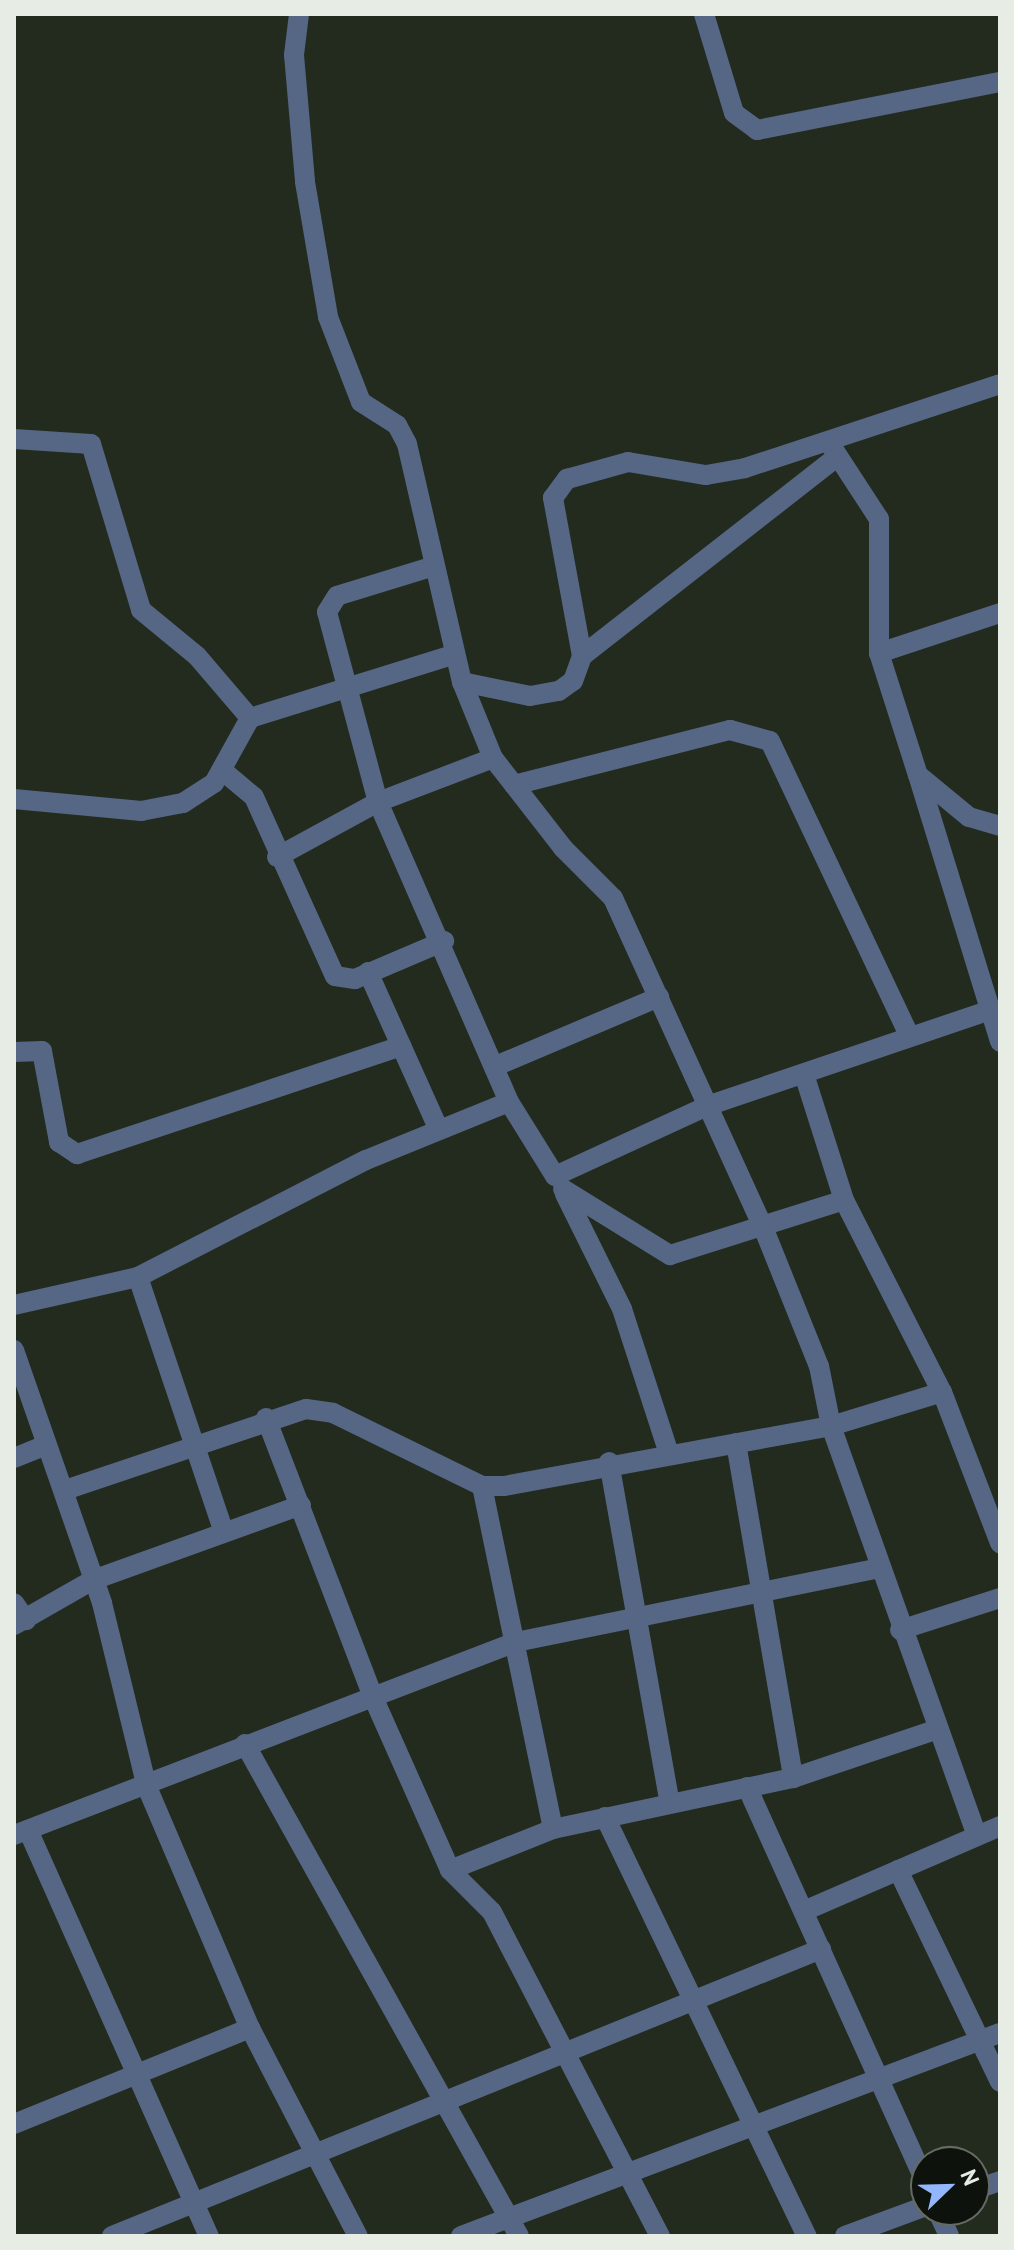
<!DOCTYPE html>
<html>
<head>
<meta charset="utf-8">
<style>
  body { margin:0 }
  #map { position:relative; width:1014px; height:2250px; overflow:hidden; background:#222b1e; font-family:"PT Sans",sans-serif }
  div>[style] { position:absolute }
  [style*='--x'] { left:calc(var(--x)*1px); top:calc(var(--y)*1px); width:calc(var(--w)*1px); rotate:calc(var(--a)*1deg) }
  .street>* { height:20px; margin:-10px; padding:0 10px; transform-origin:10px; border-radius:10px; background:#566685 }
  span { translate:-50% -50%; white-space:nowrap; text-align:center; line-height:1.15; -webkit-text-stroke:8px #0e120c; paint-order:stroke }
  .frame { position:absolute; inset:0; border:16px solid #e7ede4; pointer-events:none }
  .north { position:absolute; left:910px; top:2146px; width:80px; height:80px; box-sizing:border-box; background:#0e120c; border:2px solid #656a62; border-radius:50%; rotate:67deg; font-size:22px; font-weight:700; line-height:32px; text-align:center; color:#e7ede4 }
  .north::after { content:''; display:block; margin:auto; width:28px; height:36px; background:#93b7fd; clip-path:polygon(50% 0,100% 100%,50% 72%,0 100%) }
</style>
</head>
<body>
<div id="map">
  <div class="street">
    <div style="--x:299;--y:14;--w:41;--a:97"></div>
    <div style="--x:294;--y:55;--w:127;--a:85"></div>
    <div style="--x:305;--y:182;--w:137;--a:80.3"></div>
    <div style="--x:328;--y:317;--w:91;--a:68.8"></div>
    <div style="--x:361;--y:402;--w:43;--a:32.6"></div>
    <div style="--x:397;--y:425;--w:21;--a:62"></div>
    <div style="--x:407;--y:444;--w:244;--a:77"></div>
    <div style="--x:462;--y:682;--w:69;--a:11.6"></div>
    <div style="--x:530;--y:696;--w:29;--a:-10"></div>
    <div style="--x:559;--y:691;--w:17;--a:-36"></div>
    <div style="--x:573;--y:681;--w:27;--a:-70"></div>
    <div style="--x:582;--y:656;--w:323;--a:-38"></div>
    <div style="--x:704;--y:14;--w:103;--a:73.1"></div>
    <div style="--x:734;--y:113;--w:29;--a:36"></div>
    <div style="--x:757;--y:130;--w:248;--a:-11.2"></div>
    <div style="--x:14;--y:439;--w:77;--a:3.7"></div>
    <div style="--x:91;--y:444;--w:173;--a:73.2"></div>
    <div style="--x:141;--y:610;--w:72;--a:39.4"></div>
    <div style="--x:197;--y:656;--w:82;--a:49.5"></div>
    <div style="--x:832;--y:447;--w:86;--a:56.9"></div>
    <div style="--x:879;--y:519;--w:134;--a:90"></div>
    <div style="--x:879;--y:653;--w:128;--a:72.3"></div>
    <div style="--x:918;--y:775;--w:66;--a:39.5"></div>
    <div style="--x:969;--y:817;--w:32;--a:16"></div>
    <div style="--x:431;--y:567;--w:98;--a:162.9"></div>
    <div style="--x:337;--y:596;--w:19;--a:122"></div>
    <div style="--x:327;--y:612;--w:197;--a:75"></div>
    <div style="--x:378;--y:802;--w:327;--a:66.4"></div>
    <div style="--x:509;--y:1102;--w:87;--a:58.1"></div>
    <div style="--x:555;--y:1176;--w:167;--a:-24.7"></div>
    <div style="--x:707;--y:1106;--w:299;--a:-18.7"></div>
    <div style="--x:879;--y:653;--w:127;--a:-18.3"></div>
    <div style="--x:582;--y:656;--w:161;--a:-100.4"></div>
    <div style="--x:553;--y:498;--w:24;--a:-54"></div>
    <div style="--x:567;--y:479;--w:63;--a:-15.6"></div>
    <div style="--x:628;--y:462;--w:79;--a:9.5"></div>
    <div style="--x:706;--y:475;--w:40;--a:-10"></div>
    <div style="--x:745;--y:468;--w:268;--a:-18.2"></div>
    <div style="--x:462;--y:682;--w:82;--a:67.8"></div>
    <div style="--x:493;--y:758;--w:114;--a:52.1"></div>
    <div style="--x:563;--y:848;--w:71;--a:45"></div>
    <div style="--x:613;--y:898;--w:362;--a:65.5"></div>
    <div style="--x:763;--y:1227;--w:150;--a:68.1"></div>
    <div style="--x:819;--y:1366;--w:61;--a:78.7"></div>
    <div style="--x:831;--y:1426;--w:434;--a:70.4"></div>
    <div style="--x:223;--y:771;--w:40;--a:40"></div>
    <div style="--x:254;--y:797;--w:196;--a:65.7"></div>
    <div style="--x:335;--y:976;--w:20;--a:9"></div>
    <div style="--x:355;--y:979;--w:97;--a:-23.1"></div>
    <div style="--x:918;--y:775;--w:279;--a:72.9"></div>
    <div style="--x:514;--y:785;--w:223;--a:-14.3"></div>
    <div style="--x:730;--y:730;--w:41;--a:15.4"></div>
    <div style="--x:770;--y:741;--w:327;--a:64.7"></div>
    <div style="--x:14;--y:799;--w:128;--a:5.4"></div>
    <div style="--x:141;--y:811;--w:43;--a:-10.8"></div>
    <div style="--x:183;--y:803;--w:37;--a:-33"></div>
    <div style="--x:214;--y:783;--w:74;--a:-61"></div>
    <div style="--x:250;--y:718;--w:212;--a:-17.3"></div>
    <div style="--x:277;--y:857;--w:115;--a:-28.6"></div>
    <div style="--x:378;--y:802;--w:123;--a:-20.9"></div>
    <div style="--x:368;--y:972;--w:173;--a:65.8"></div>
    <div style="--x:14;--y:1052;--w:28;--a:-2"></div>
    <div style="--x:42;--y:1051;--w:93;--a:79.4"></div>
    <div style="--x:59;--y:1142;--w:22;--a:34"></div>
    <div style="--x:77;--y:1154;--w:342;--a:-18.4"></div>
    <div style="--x:498;--y:1065;--w:175;--a:-22.9"></div>
    <div style="--x:804;--y:1074;--w:132;--a:72.4"></div>
    <div style="--x:844;--y:1200;--w:216;--a:63"></div>
    <div style="--x:942;--y:1392;--w:162;--a:69"></div>
    <div style="--x:563;--y:1189;--w:126;--a:31.7"></div>
    <div style="--x:670;--y:1255;--w:182;--a:-17.5"></div>
    <div style="--x:565;--y:1194;--w:128;--a:63.6"></div>
    <div style="--x:622;--y:1309;--w:152;--a:72"></div>
    <div style="--x:138;--y:1277;--w:266;--a:71.4"></div>
    <div style="--x:14;--y:1305;--w:127;--a:-12.7"></div>
    <div style="--x:138;--y:1277;--w:256;--a:-27.2"></div>
    <div style="--x:366;--y:1160;--w:154;--a:-22.1"></div>
    <div style="--x:14;--y:1350;--w:268;--a:70.8"></div>
    <div style="--x:102;--y:1603;--w:189;--a:76.3"></div>
    <div style="--x:147;--y:1787;--w:262;--a:66.9"></div>
    <div style="--x:250;--y:2028;--w:234;--a:62.6"></div>
    <div style="--x:266;--y:1418;--w:299;--a:69"></div>
    <div style="--x:373;--y:1697;--w:189;--a:66"></div>
    <div style="--x:450;--y:1870;--w:59;--a:45"></div>
    <div style="--x:492;--y:1912;--w:365;--a:62.6"></div>
    <div style="--x:736;--y:1443;--w:340;--a:80.3"></div>
    <div style="--x:14;--y:1458;--w:35;--a:-22"></div>
    <div style="--x:609;--y:1462;--w:346;--a:79.9"></div>
    <div style="--x:482;--y:1486;--w:350;--a:78.3"></div>
    <div style="--x:65;--y:1490;--w:254;--a:-18.6"></div>
    <div style="--x:306;--y:1409;--w:27;--a:8"></div>
    <div style="--x:333;--y:1413;--w:166;--a:26.1"></div>
    <div style="--x:482;--y:1486;--w:22;--a:0"></div>
    <div style="--x:504;--y:1486;--w:332;--a:-10.4"></div>
    <div style="--x:831;--y:1426;--w:116;--a:-17"></div>
    <div style="--x:14;--y:1603;--w:21;--a:55"></div>
    <div style="--x:14;--y:1625;--w:91;--a:-29.7"></div>
    <div style="--x:93;--y:1580;--w:221;--a:-19.8"></div>
    <div style="--x:900;--y:1630;--w:105;--a:-17.7"></div>
    <div style="--x:245;--y:1744;--w:563;--a:60.89"></div>
    <div style="--x:747;--y:1787;--w:435;--a:65.7"></div>
    <div style="--x:605;--y:1817;--w:465;--a:64.3"></div>
    <div style="--x:28;--y:1830;--w:445;--a:66"></div>
    <div style="--x:14;--y:1835;--w:538;--a:-21.03"></div>
    <div style="--x:516;--y:1642;--w:370;--a:-11.5"></div>
    <div style="--x:450;--y:1870;--w:111;--a:-21.7"></div>
    <div style="--x:553;--y:1829;--w:245;--a:-12"></div>
    <div style="--x:793;--y:1778;--w:150;--a:-18.7"></div>
    <div style="--x:898;--y:1870;--w:235;--a:64.3"></div>
    <div style="--x:804;--y:1911;--w:214;--a:-23.4"></div>
    <div style="--x:14;--y:2124;--w:255;--a:-22.1"></div>
    <div style="--x:974;--y:2190;--w:28;--a:-19"></div>
    <div style="--x:937;--y:2210;--w:29;--a:65"></div>
    <div style="--x:112;--y:2236;--w:765;--a:-22.04"></div>
    <div style="--x:461;--y:2236;--w:576;--a:-20.64"></div>
    <div style="--x:845;--y:2236;--w:86;--a:-20.3"></div>
  </div>
  <div class="frame"></div>
  <div class="north">N</div>
</div>
</body>
</html>
